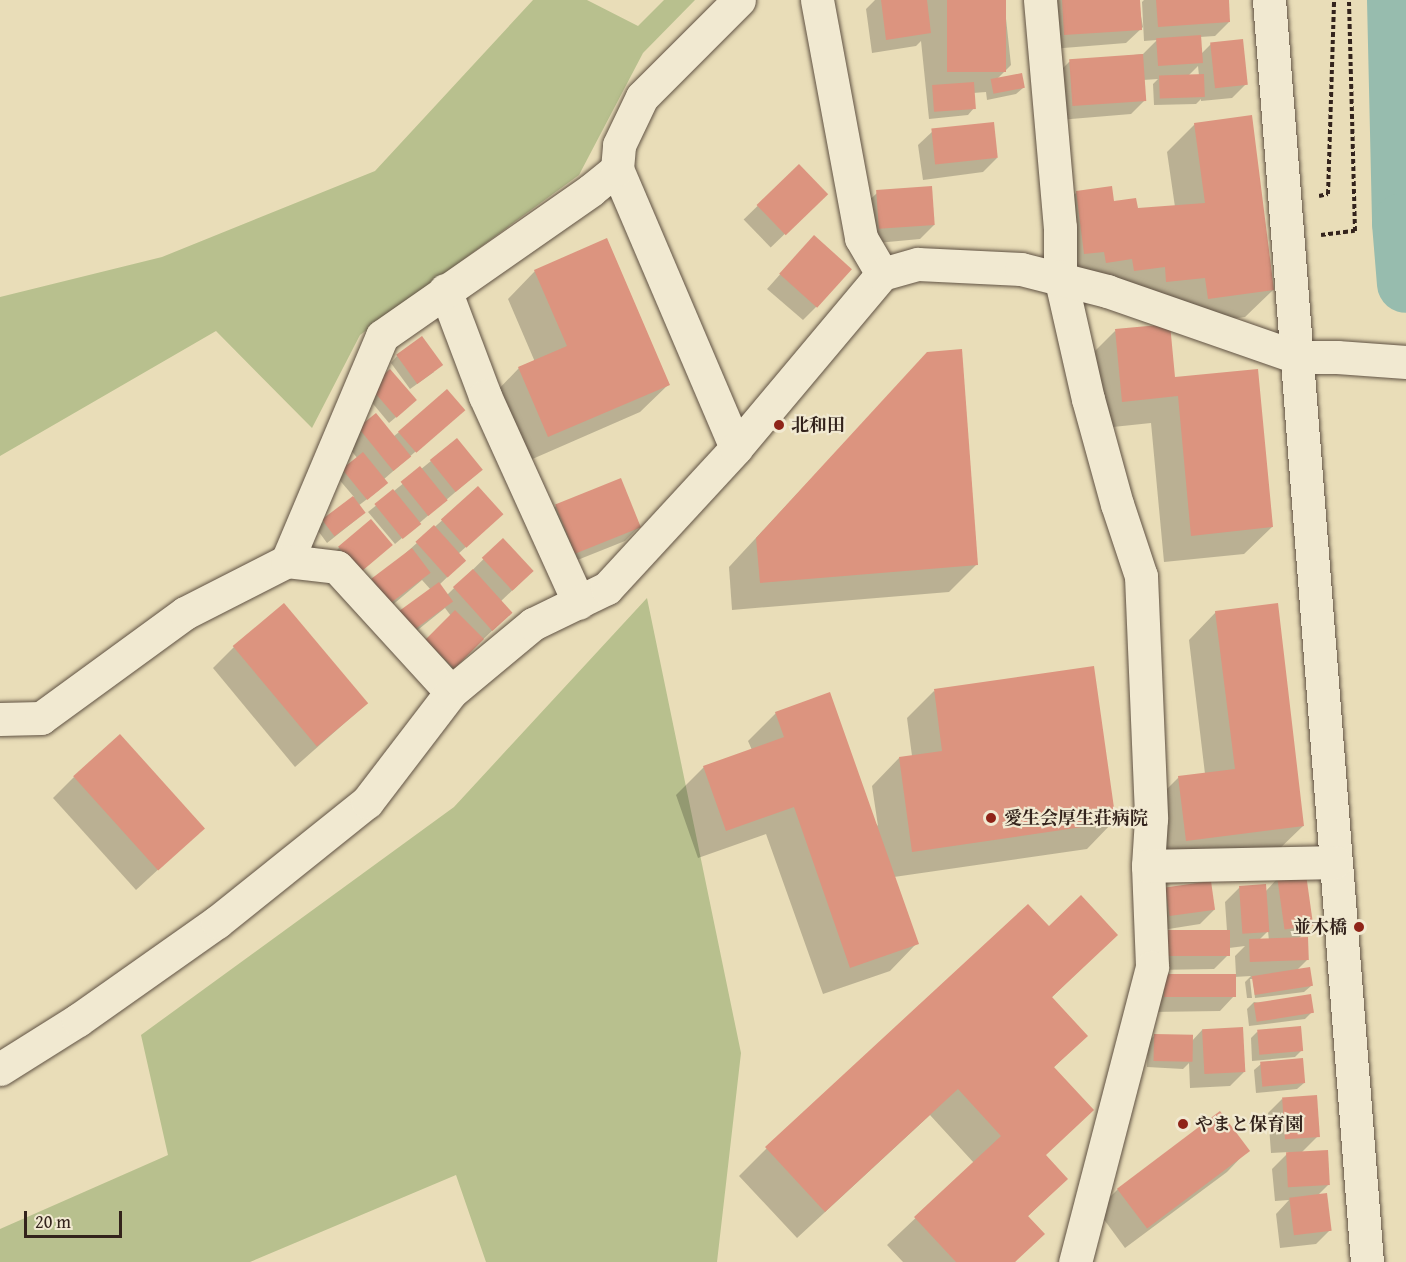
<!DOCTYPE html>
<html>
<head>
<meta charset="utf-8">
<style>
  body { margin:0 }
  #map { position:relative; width:1406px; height:1262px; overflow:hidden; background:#e9ddb8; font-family:"Gentium Book Plus","Noto Serif JP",serif }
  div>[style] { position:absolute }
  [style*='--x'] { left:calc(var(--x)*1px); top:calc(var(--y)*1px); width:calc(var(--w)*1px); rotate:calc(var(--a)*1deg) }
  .green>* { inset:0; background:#b8c08e }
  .shadow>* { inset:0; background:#0003; transform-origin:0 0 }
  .river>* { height:58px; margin:-29px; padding:0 29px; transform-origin:29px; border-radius:29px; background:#97bcae }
  .building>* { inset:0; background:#dc947f; transform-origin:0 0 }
  .path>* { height:4px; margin-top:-2px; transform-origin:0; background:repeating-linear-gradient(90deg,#33231c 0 4.5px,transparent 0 7.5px) }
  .roads { filter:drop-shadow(0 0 2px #605243) drop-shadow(0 0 2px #605243) }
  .minor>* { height:33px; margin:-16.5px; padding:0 16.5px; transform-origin:16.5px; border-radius:16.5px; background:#f1e9d1 }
  .dots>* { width:16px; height:16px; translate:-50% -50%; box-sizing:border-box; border:3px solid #f1e9d1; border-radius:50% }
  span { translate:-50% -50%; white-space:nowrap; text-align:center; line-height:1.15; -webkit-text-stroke:4.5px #f1e9d1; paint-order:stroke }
  .poi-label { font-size:18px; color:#33231c; font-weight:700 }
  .left { translate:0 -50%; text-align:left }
  .right { translate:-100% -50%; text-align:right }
  .scale { position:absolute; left:24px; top:1211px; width:98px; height:27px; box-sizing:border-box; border:3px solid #33231c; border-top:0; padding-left:8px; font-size:18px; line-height:21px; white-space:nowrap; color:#33231c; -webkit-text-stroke:4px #f1e9d1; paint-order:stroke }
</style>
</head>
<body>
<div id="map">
  <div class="green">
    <div style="clip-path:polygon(533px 0,587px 0,638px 26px,664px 0,695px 0,643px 53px,579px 175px,360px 335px,312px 428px,216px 331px,0 456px,0 297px,162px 257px,375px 171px)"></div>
    <div style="clip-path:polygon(647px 598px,741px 1053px,717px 1262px,486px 1262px,456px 1175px,250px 1262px,0 1262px,0 1229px,168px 1155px,141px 1035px,454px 807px)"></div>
  </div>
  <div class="shadow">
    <div style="clip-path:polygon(875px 0,1004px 0,1011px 65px,996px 80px,1023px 88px,1016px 94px,987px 100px,986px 92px,973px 93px,974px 108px,968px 115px,929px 119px,921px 41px,916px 46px,872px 53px,866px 9px)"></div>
    <div style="clip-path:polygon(1058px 0,1138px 0,1143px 27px,1126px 43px,1051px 49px,1048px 10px)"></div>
    <div style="clip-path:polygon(evenodd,1144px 0,1228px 0,1229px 22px,1215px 36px,1200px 37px,1201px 54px,1211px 44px,1246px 84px,1232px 98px,1201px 101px,1201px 99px,1196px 104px,1154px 105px,1153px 84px,1158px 79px,1143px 80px,1145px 100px,1131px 114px,1059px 120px,1055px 76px,1069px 62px,1143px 54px,1157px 40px,1144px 41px,1142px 2px,1144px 0,1198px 66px,1199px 76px,1188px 76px,1198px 66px)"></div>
    <div style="clip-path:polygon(1195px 124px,1273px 290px,1245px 317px,1181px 326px,1079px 290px,1049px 220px,1077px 192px,1136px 210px,1175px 207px,1167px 152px)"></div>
    <div style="clip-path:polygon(933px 131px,997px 158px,983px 172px,923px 180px,918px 145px)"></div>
    <div style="left:799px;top:166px;width:39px;height:77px;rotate:46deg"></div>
    <div style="clip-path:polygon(877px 193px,934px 225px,920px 239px,866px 244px,862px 207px)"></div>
    <div style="clip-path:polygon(800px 252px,817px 306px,803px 320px,767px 289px)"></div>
    <div style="clip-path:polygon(535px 271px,668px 385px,640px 412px,521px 464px,492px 396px,519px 368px,535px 362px,508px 299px)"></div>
    <div style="clip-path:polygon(1115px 331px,1173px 379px,1272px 527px,1244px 554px,1164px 562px,1151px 423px,1094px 429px,1088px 358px)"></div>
    <div style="clip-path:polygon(928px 353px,976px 565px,949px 592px,732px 610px,729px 567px)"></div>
    <div style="clip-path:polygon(397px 356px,434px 372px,410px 389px,391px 363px)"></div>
    <div style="clip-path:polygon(370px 387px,408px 407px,389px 423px,364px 393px)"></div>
    <div style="clip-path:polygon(447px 392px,463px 410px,383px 480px,379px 490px,358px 506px,357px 519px,327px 543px,316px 528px,354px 497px,337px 477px,358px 459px,345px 443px,359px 429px,393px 437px)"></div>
    <div style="clip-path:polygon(431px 461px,481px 470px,395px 544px,368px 512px)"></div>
    <div style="clip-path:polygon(477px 489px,487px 528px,458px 554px,464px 561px,439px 585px,447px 595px,503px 540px,518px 585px,500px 602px,496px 627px,438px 682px,412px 655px,451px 616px,445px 608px,399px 645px,431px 590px,422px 580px,377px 618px,359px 595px)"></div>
    <div style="clip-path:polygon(556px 506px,639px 527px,625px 541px,560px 567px,542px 520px)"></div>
    <div style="clip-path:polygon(391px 545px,344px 586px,325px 562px,339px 548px)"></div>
    <div style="clip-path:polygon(1216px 612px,1303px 826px,1275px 853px,1159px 868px,1151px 805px,1179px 777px,1205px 774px,1189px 640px)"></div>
    <div style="clip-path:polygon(234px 647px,366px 704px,295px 767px,213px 668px)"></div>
    <div style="clip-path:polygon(934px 691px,1114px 821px,1087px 849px,894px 877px,917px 943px,890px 971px,823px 994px,766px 834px,698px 858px,676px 795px,704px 767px,752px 750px,748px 741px,776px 713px,878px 826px,872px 786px,899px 758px,912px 756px,907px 718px)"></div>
    <div style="clip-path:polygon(74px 777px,202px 829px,136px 890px,53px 798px)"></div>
    <div style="clip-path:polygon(evenodd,1277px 879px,1311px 926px,1298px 939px,1307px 960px,1297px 970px,1311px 986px,1304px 992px,1255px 998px,1253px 979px,1250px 979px,1252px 998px,1247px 998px,1245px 982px,1251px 976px,1234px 977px,1234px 996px,1220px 1011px,1151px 1012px,1165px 976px,1236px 975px,1235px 956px,1245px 946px,1229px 948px,1228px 955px,1214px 969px,1154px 970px,1154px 946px,1169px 931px,1227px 931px,1225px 902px,1239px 888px,1265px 892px,1277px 879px,1268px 931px,1269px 941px,1258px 941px,1268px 931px)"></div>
    <div style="clip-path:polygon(1166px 890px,1214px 910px,1200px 924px,1156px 931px,1152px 904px)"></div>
    <div style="clip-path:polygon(1048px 928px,1116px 935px,1051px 998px,1086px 1036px,1053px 1068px,1045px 1156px,1066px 1179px,1027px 1217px,1015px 1262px,903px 1262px,887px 1245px,974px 1163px,930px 1115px,797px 1238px,739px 1176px,767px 1148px)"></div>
    <div style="clip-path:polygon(1254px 1002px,1312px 1012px,1305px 1019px,1249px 1026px,1247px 1009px)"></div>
    <div style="clip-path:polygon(1202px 1030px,1244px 1072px,1230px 1086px,1190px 1088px,1189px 1063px,1183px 1069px,1147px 1067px,1148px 1042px,1155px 1035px,1191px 1042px)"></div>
    <div style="clip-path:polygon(1257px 1032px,1302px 1050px,1295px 1057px,1252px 1061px,1251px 1038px)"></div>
    <div style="clip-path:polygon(1261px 1064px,1304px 1083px,1297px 1089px,1256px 1093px,1254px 1070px)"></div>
    <div style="clip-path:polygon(1282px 1099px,1318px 1136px,1301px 1153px,1329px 1184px,1317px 1196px,1330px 1230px,1316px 1244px,1280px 1248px,1276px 1214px,1289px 1200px,1275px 1201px,1272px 1169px,1289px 1152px,1271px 1153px,1268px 1113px)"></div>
    <div style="clip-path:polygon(1248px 1150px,1227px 1172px,1125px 1248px,1097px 1210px,1118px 1189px)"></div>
  </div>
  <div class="river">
    <div style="--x:1396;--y:0;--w:223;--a:88.7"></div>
    <div style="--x:1401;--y:223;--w:61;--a:85.3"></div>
  </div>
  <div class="building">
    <div style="clip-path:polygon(881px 0,927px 0,931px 33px,886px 40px)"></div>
    <div style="left:947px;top:0;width:59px;height:72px"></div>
    <div style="clip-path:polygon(1062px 0,1140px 0,1142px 30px,1064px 35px)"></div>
    <div style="clip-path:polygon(1156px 0,1229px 0,1230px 22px,1158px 27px)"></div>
    <div style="left:1201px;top:35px;width:28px;height:45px;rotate:86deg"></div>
    <div style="left:1243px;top:39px;width:46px;height:33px;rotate:84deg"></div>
    <div style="left:1143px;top:54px;width:47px;height:74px;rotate:86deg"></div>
    <div style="left:1022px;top:73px;width:15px;height:32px;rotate:79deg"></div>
    <div style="left:1204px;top:74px;width:23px;height:45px;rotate:88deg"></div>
    <div style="left:974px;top:82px;width:27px;height:42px;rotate:86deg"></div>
    <div style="clip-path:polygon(1252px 115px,1274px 290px,1208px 299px,1205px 278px,1166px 282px,1165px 267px,1134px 271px,1132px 259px,1106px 263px,1104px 252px,1084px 254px,1076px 191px,1112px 186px,1114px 201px,1136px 198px,1138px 208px,1205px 203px,1194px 123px)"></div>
    <div style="left:994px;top:122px;width:36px;height:63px;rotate:84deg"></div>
    <div style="left:799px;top:164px;width:42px;height:59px;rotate:46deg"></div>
    <div style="left:932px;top:186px;width:39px;height:56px;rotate:86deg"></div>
    <div style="left:814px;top:235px;width:51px;height:52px;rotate:42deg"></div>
    <div style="clip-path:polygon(607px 238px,670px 385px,548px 437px,518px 367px,567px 346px,534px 270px)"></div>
    <div style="clip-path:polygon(1170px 324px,1175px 377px,1258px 369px,1273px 527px,1191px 536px,1178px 396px,1122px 402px,1115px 329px)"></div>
    <div style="left:422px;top:336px;width:36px;height:32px;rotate:54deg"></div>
    <div style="clip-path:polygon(962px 349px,978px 565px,760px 583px,756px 538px,927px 352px)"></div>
    <div style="left:390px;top:369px;width:41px;height:27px;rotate:49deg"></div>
    <div style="left:447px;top:389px;width:28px;height:65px;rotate:49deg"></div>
    <div style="left:376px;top:413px;width:56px;height:23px;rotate:51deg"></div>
    <div style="left:457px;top:438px;width:41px;height:35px;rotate:51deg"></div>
    <div style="left:363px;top:452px;width:40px;height:27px;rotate:51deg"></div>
    <div style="left:420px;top:466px;width:44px;height:25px;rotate:51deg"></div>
    <div style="left:621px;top:478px;width:53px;height:71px;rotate:68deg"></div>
    <div style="left:478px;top:486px;width:38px;height:50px;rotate:48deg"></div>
    <div style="left:393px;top:489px;width:45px;height:24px;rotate:51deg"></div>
    <div style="left:353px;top:496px;width:21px;height:39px;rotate:53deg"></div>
    <div style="left:371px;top:519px;width:34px;height:43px;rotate:50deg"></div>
    <div style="left:434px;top:525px;width:48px;height:25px;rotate:48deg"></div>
    <div style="left:503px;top:538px;width:45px;height:29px;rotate:47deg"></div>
    <div style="left:412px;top:548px;width:31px;height:51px;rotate:53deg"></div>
    <div style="left:473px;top:569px;width:59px;height:27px;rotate:48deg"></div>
    <div style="left:439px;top:582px;width:24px;height:51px;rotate:54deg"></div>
    <div style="left:284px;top:603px;width:131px;height:67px;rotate:50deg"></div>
    <div style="clip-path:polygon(1278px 603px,1304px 826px,1186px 841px,1178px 776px,1235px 769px,1215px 611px)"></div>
    <div style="left:455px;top:610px;width:41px;height:42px;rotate:45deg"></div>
    <div style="clip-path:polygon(1094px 666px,1116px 822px,912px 852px,899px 757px,942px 751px,934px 689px)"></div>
    <div style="clip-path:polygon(830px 692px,919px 944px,850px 968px,794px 807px,726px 831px,703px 766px,784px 737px,775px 712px)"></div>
    <div style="left:120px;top:734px;width:127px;height:63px;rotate:48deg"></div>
    <div style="left:1306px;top:874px;width:52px;height:29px;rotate:82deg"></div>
    <div style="left:1211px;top:881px;width:29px;height:46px;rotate:82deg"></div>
    <div style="left:1266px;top:884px;width:48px;height:27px;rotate:86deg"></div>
    <div style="clip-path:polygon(1081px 895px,1118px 935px,1052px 997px,1088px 1036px,1054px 1067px,1094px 1110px,1046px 1155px,1068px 1179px,1028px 1216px,1045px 1234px,1015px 1262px,956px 1262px,914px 1217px,1001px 1136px,958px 1089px,825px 1212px,765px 1147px,1028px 904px,1049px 926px)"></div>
    <div style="left:1168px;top:930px;width:62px;height:26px"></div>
    <div style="left:1308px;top:937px;width:23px;height:59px;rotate:88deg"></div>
    <div style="left:1310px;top:967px;width:19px;height:59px;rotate:81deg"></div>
    <div style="left:1236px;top:974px;width:23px;height:72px;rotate:90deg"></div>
    <div style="left:1311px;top:994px;width:19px;height:58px;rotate:81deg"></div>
    <div style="left:1301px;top:1026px;width:25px;height:44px;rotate:85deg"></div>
    <div style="left:1243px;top:1027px;width:45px;height:41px;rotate:87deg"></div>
    <div style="left:1154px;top:1034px;width:39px;height:27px;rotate:1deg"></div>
    <div style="left:1303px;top:1058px;width:25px;height:43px;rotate:85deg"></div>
    <div style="left:1317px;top:1095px;width:42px;height:35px;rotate:86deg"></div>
    <div style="left:1220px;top:1111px;width:50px;height:129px;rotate:53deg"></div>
    <div style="left:1328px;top:1150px;width:35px;height:42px;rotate:87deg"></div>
    <div style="left:1327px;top:1193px;width:38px;height:38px;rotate:83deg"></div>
  </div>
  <div class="path">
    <div style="--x:1319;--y:196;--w:9;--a:-13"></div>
    <div style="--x:1328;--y:194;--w:194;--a:-88.2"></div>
    <div style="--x:1321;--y:235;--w:34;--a:-7"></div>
    <div style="--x:1355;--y:231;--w:231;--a:-91.5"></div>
  </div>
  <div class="roads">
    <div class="minor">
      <div style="--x:817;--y:0;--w:242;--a:79.5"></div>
      <div style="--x:861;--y:238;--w:42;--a:59.7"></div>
      <div style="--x:1040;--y:0;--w:228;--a:85"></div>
      <div style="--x:1060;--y:227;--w:49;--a:90"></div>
      <div style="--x:1060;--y:276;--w:126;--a:77.2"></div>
      <div style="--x:1088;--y:399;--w:109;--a:74.6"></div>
      <div style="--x:1117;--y:504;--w:76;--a:71.6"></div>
      <div style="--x:1141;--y:576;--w:243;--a:87.6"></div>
      <div style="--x:1151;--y:819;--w:47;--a:93.7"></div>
      <div style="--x:1148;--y:866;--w:101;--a:87.7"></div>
      <div style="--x:1152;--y:967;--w:305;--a:104.6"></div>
      <div style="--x:1269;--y:0;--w:1266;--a:85.56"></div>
      <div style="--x:617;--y:169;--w:303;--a:66.9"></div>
      <div style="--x:445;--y:290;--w:113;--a:69.3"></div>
      <div style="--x:485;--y:396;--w:227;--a:65.6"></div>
      <div style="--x:287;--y:561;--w:244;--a:-67.1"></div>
      <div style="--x:382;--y:336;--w:255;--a:-34.9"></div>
      <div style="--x:591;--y:190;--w:33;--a:-39"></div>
      <div style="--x:617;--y:169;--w:24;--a:-85"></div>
      <div style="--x:619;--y:145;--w:53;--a:-64.4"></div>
      <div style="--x:642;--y:97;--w:137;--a:-45"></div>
      <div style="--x:0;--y:719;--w:41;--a:-1.4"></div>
      <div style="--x:41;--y:718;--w:178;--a:-36.1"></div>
      <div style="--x:185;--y:613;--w:114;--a:-27"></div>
      <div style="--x:287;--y:561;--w:50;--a:6.8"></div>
      <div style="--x:337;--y:567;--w:169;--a:47.6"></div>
      <div style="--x:1148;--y:866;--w:187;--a:-1.2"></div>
      <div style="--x:0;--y:1069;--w:92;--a:-32.1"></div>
      <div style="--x:78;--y:1020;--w:170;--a:-35.2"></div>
      <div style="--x:217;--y:922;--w:192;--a:-38.7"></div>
      <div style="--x:367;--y:802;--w:138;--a:-52.6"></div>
      <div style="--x:451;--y:692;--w:107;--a:-39.7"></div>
      <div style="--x:533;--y:624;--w:82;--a:-25.9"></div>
      <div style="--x:607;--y:588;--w:190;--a:-47.3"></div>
      <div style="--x:736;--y:448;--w:227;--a:-50"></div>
      <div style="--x:882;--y:274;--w:37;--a:-16"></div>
      <div style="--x:918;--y:264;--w:103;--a:2.8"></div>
      <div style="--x:1021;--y:269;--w:89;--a:14.3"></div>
      <div style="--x:1107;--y:291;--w:200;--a:19.2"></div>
      <div style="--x:1296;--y:357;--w:41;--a:0"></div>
      <div style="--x:1337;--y:357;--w:69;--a:4.1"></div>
    </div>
  </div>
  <div class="dots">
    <div style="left:779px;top:425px;background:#8f2418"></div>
    <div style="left:991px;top:818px;background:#8f2418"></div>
    <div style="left:1359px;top:927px;background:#8f2418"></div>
    <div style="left:1183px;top:1124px;background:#8f2418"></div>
  </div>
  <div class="poi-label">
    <span class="left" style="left:791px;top:425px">北和田</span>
    <span class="left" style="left:1004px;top:818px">愛生会厚生荘病院</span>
    <span class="right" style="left:1347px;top:927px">並木橋</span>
    <span class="left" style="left:1195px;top:1124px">やまと保育園</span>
  </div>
  <div class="scale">20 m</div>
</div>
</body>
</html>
